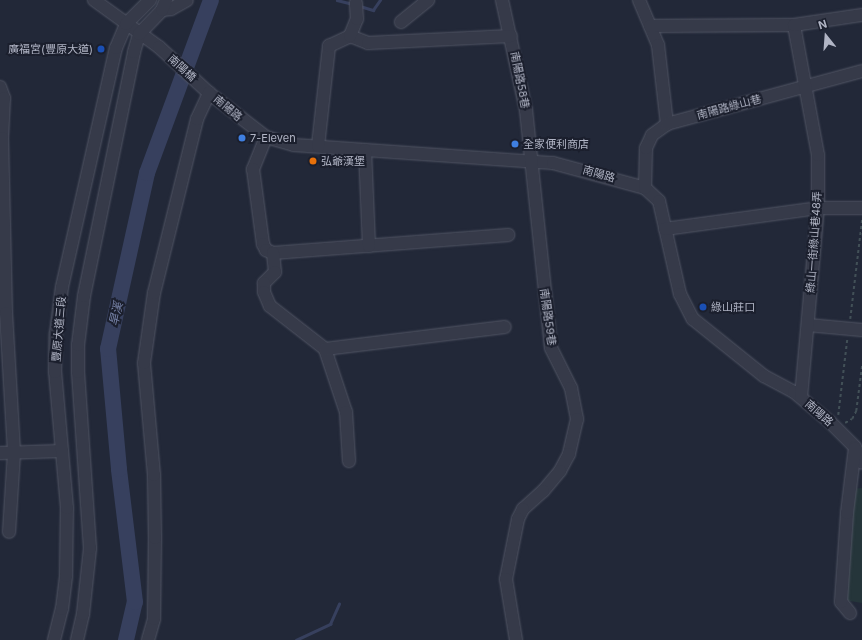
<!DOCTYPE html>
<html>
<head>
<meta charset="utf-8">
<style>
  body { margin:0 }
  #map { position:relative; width:862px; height:640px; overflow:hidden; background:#222838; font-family:Inter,"Noto Sans TC",sans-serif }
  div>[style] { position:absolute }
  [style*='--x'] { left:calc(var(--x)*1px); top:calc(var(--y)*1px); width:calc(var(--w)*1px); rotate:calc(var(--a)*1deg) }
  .green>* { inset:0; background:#25353a }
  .stream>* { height:2.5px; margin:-1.25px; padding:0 1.25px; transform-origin:1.25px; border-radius:1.25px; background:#37405e }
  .river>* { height:16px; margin:-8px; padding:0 8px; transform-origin:8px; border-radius:8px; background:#37405e }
  .path>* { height:1.5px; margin-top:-0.75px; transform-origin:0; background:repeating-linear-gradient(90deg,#425057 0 3px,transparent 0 6px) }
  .roads { filter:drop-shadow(0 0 1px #515564) drop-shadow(0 0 1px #515564) }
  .minor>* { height:12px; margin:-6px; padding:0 6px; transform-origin:6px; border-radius:6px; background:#363a49 }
  .dots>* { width:11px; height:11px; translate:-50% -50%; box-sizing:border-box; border:2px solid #1b1f2d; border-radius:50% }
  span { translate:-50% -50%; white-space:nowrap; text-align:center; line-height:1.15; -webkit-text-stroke:4px #1b1f2d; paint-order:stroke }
  .poi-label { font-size:11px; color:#b1b5c5 }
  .right { translate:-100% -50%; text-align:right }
  .left { translate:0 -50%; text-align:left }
  .street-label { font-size:11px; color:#b1b5c5 }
  .water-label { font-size:12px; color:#7a86ab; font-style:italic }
  .north { position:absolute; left:806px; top:16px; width:40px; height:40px; -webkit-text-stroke:3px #1b1f2d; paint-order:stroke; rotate:343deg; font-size:11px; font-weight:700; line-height:16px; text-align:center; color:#b1b5c5 }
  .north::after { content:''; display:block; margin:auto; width:14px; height:18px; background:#b1b5c5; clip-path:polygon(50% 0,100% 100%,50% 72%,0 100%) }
</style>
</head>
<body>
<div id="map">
  <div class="green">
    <div style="clip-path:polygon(862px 488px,862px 603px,844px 600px,850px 489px)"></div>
  </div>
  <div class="stream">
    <div style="--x:337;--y:0;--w:16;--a:14"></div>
    <div style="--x:360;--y:6;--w:14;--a:17"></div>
    <div style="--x:373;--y:10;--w:12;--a:-55"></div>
    <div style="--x:296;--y:640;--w:38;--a:-25"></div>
    <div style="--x:330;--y:624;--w:22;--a:-66"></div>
  </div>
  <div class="river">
    <div style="--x:126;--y:640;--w:39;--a:-77"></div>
    <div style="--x:135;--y:602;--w:134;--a:-96.9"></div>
    <div style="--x:119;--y:469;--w:121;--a:-95.2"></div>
    <div style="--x:108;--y:349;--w:180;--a:-77.5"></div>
    <div style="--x:147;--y:173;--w:184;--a:-69.7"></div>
  </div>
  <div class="path">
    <div style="--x:850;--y:319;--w:102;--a:-83.2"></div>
    <div style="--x:838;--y:415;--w:77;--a:-83.2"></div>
    <div style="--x:845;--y:423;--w:8;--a:-30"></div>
    <div style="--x:852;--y:419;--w:9;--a:-63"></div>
    <div style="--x:856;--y:411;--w:46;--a:-82.6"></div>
  </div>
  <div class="roads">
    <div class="minor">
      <div style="--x:94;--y:0;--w:80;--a:35.9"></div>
      <div style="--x:159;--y:47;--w:68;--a:42.6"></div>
      <div style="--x:209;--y:93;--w:72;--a:37.7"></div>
      <div style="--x:266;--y:137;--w:29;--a:16"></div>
      <div style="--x:294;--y:145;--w:260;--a:4"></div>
      <div style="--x:553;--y:163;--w:95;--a:15.2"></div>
      <div style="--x:645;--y:188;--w:19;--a:43"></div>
      <div style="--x:659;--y:201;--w:95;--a:77.3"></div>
      <div style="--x:680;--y:294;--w:28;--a:63"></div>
      <div style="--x:693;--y:319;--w:91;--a:38.8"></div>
      <div style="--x:764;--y:376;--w:34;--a:28"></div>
      <div style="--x:794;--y:392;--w:47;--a:39.8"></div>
      <div style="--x:830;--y:422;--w:35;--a:45"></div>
      <div style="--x:855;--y:447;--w:17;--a:66"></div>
      <div style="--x:502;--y:0;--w:113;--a:77.7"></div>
      <div style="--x:526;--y:110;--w:239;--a:84"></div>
      <div style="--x:551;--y:348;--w:45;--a:63.4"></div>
      <div style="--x:571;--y:388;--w:32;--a:79"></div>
      <div style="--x:577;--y:419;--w:36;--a:103"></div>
      <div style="--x:569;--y:454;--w:19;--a:118"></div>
      <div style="--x:560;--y:471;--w:26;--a:130"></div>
      <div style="--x:543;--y:491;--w:27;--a:138"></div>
      <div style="--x:523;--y:509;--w:11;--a:117"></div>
      <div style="--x:518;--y:519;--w:61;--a:101.3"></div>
      <div style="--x:506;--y:579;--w:62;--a:80.7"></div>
      <div style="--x:639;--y:0;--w:49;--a:67.1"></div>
      <div style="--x:658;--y:45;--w:80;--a:83.5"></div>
      <div style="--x:162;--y:10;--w:9;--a:-6"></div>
      <div style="--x:171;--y:9;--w:18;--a:-29"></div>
      <div style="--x:401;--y:22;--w:35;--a:-39"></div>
      <div style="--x:650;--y:26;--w:144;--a:-0.4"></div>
      <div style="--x:350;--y:36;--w:19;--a:21"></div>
      <div style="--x:368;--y:43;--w:143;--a:-2.8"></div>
      <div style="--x:0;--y:87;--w:12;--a:70"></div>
      <div style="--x:4;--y:98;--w:40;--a:92.9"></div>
      <div style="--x:2;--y:138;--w:175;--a:88.7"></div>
      <div style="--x:6;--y:313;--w:140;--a:86.7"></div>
      <div style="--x:14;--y:453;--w:79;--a:93.6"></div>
      <div style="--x:266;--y:137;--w:35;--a:112"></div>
      <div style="--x:253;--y:169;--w:76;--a:82.4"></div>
      <div style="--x:263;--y:244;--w:7;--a:63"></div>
      <div style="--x:266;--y:250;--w:8;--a:23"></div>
      <div style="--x:273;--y:253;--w:236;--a:-4.4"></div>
      <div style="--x:318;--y:146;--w:101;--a:-83.7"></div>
      <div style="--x:329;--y:46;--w:23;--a:-25"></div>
      <div style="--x:350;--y:36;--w:18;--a:-68"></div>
      <div style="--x:357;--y:19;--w:16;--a:-94"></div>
      <div style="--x:365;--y:150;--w:96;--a:87.6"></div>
      <div style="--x:645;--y:188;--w:40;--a:-88.6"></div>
      <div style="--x:646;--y:148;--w:14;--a:-65"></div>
      <div style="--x:652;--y:135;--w:19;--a:-36"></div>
      <div style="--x:667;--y:124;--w:202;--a:-15.2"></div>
      <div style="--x:665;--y:229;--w:154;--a:-7.8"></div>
      <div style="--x:818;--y:208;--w:44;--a:0"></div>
      <div style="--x:273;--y:253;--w:19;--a:84"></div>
      <div style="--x:275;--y:272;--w:16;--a:135"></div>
      <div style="--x:264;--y:283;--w:9;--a:90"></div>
      <div style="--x:264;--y:292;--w:15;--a:67"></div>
      <div style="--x:270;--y:306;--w:70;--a:38"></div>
      <div style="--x:325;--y:349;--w:66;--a:71.6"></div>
      <div style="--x:346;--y:412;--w:49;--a:86.5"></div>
      <div style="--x:808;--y:325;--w:54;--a:5.3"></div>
      <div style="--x:325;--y:349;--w:181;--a:-7"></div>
      <div style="--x:801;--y:397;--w:190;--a:-84.9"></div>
      <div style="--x:818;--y:208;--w:53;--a:-90"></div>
      <div style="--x:818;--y:155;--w:132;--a:-100.5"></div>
      <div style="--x:794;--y:25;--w:69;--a:-8.4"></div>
      <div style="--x:0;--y:453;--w:62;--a:-1.8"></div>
      <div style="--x:850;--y:613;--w:14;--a:-129"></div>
      <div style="--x:841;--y:602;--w:89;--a:-86.1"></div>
      <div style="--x:847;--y:513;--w:65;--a:-83"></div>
      <div style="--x:54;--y:640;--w:32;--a:-76"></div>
      <div style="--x:62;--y:609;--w:33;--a:-83"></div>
      <div style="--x:66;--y:576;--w:68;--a:-89.2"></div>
      <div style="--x:67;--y:508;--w:137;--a:-95"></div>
      <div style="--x:55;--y:372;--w:39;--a:-89"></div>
      <div style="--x:56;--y:333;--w:46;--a:-82.6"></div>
      <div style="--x:62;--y:287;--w:245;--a:-77.3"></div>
      <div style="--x:116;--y:48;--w:26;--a:-67"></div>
      <div style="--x:126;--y:24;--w:34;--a:-45"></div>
      <div style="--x:77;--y:640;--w:27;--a:-77"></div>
      <div style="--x:83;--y:614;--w:66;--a:-83.9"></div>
      <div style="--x:90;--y:548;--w:176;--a:-93.9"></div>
      <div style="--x:78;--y:372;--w:27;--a:-90"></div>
      <div style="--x:78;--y:345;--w:49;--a:-83"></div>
      <div style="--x:84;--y:296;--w:249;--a:-78.4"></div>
      <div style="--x:134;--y:52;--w:19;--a:-74"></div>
      <div style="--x:139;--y:34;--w:33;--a:-46"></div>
      <div style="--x:162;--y:10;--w:11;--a:-68"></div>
      <div style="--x:148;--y:640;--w:22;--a:-74"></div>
      <div style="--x:154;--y:619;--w:81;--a:-89.3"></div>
      <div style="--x:155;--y:538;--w:63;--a:-90.9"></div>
      <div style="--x:154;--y:475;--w:112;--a:-95.1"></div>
      <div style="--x:144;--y:363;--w:71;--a:-81.9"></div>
      <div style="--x:154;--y:293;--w:179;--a:-76.1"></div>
      <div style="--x:197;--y:119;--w:29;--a:-65"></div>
    </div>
  </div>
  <div class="dots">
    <div style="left:101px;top:49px;background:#1a4fb4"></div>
    <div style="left:242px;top:138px;background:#3f7fe0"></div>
    <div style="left:515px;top:144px;background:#3f7fe0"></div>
    <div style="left:313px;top:161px;background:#e8710a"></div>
    <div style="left:703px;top:307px;background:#1a4fb4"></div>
  </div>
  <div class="poi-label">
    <span class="right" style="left:93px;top:49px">廣福宮(豐原大道)</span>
    <span class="left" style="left:250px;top:138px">7-Eleven</span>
    <span class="left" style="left:523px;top:144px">全家便利商店</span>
    <span class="left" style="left:321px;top:161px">弘爺漢堡</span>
    <span class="left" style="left:711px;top:307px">綠山莊口</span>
  </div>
  <div class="street-label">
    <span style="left:182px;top:68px;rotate:42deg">南陽橋</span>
    <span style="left:520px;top:80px;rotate:79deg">南陽路58巷</span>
    <span style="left:729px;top:107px;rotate:-15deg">南陽路綠山巷</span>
    <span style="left:228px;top:108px;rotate:40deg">南陽路</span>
    <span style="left:599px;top:174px;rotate:16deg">南陽路</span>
    <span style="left:814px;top:242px;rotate:-86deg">綠山一街綠山巷48弄</span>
    <span style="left:548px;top:317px;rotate:82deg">南陽路59巷</span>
    <span style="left:59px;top:329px;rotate:-85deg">豐原大道三段</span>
    <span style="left:819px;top:413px;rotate:41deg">南陽路</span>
  </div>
  <div class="water-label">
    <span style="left:116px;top:314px;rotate:-77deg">旱溪</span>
  </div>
  <div class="north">N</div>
</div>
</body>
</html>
